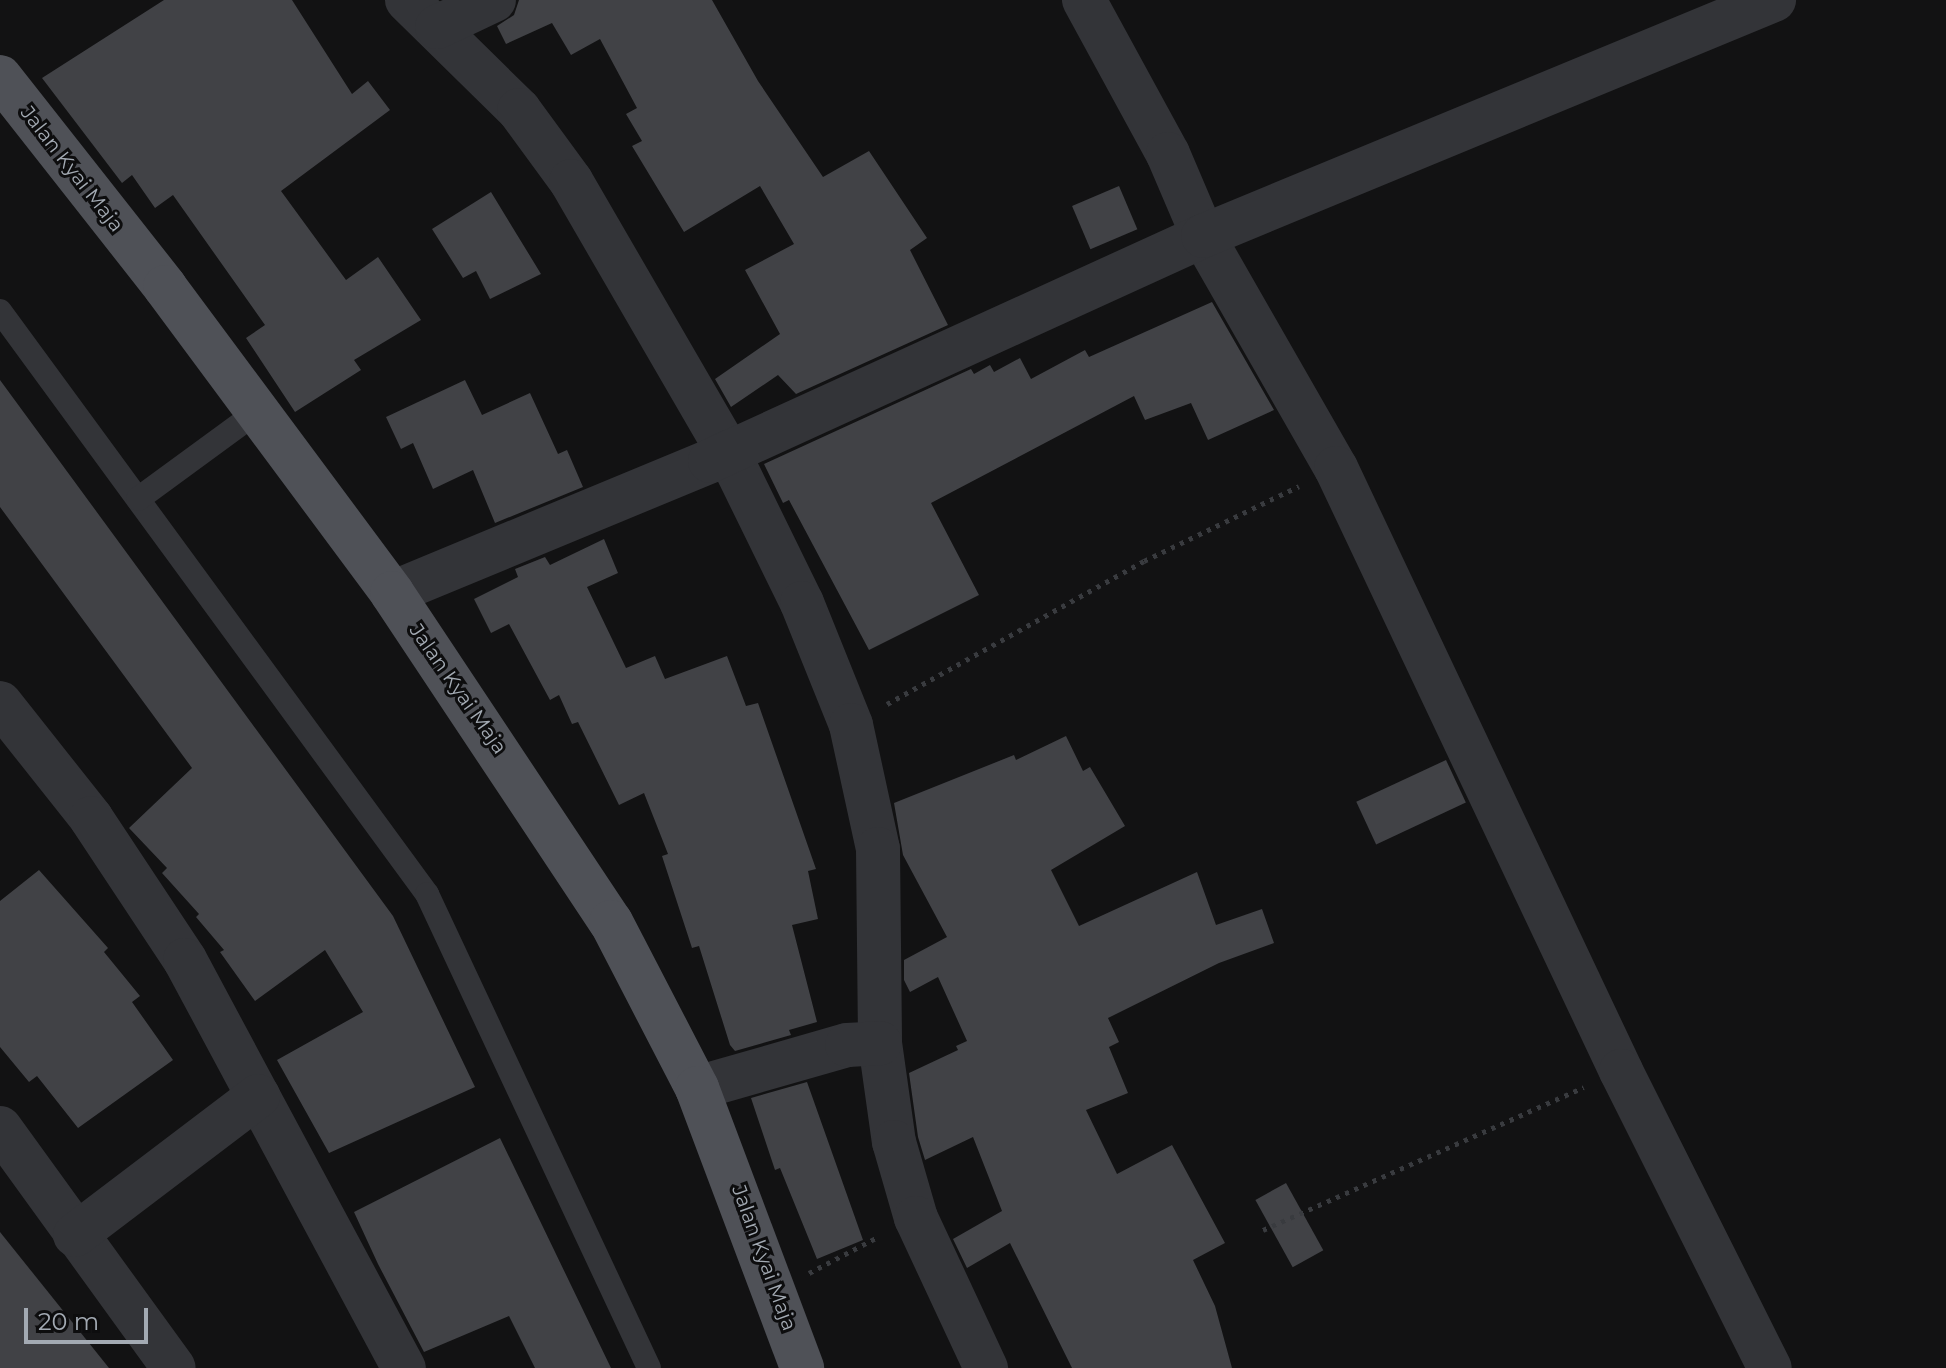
<!DOCTYPE html>
<html>
<head>
<meta charset="utf-8">
<style>
  body { margin:0 }
  #map { position:relative; width:1946px; height:1368px; overflow:hidden; background:#121213; font-family:Montserrat,sans-serif }
  div>[style] { position:absolute }
  [style*='--x'] { left:calc(var(--x)*1px); top:calc(var(--y)*1px); width:calc(var(--w)*1px); rotate:calc(var(--a)*1deg) }
  .building>* { inset:0; background:#414246; transform-origin:0 0 }
  .path>* { height:5px; margin-top:-2.5px; transform-origin:0; background:repeating-linear-gradient(90deg,#393b3f 0 4px,transparent 0 10px) }
  .lane>* { height:24px; margin:-12px; padding:0 12px; transform-origin:12px; border-radius:12px; background:#333438 }
  .street>* { height:44px; margin:-22px; padding:0 22px; transform-origin:22px; border-radius:22px; background:#333438 }
  .primary>* { height:44px; margin:-22px; padding:0 22px; transform-origin:22px; border-radius:22px; background:#4f5157 }
  span { translate:-50% -50%; white-space:nowrap; text-align:center; line-height:1.15; -webkit-text-stroke:6px #0d0d0e; paint-order:stroke }
  .street-label { font-size:20px; color:#a3aab3 }
  .scale { position:absolute; left:24px; top:1308px; width:124px; height:36px; box-sizing:border-box; border:4px solid #a3aab3; border-top:0; padding-left:10px; font-size:24px; line-height:28px; white-space:nowrap; color:#a3aab3; -webkit-text-stroke:6px #0d0d0e; paint-order:stroke }
</style>
</head>
<body>
<div id="map">
  <div class="building">
    <div style="clip-path:polygon(164px 0,292px 0,352px 94px,368px 81px,390px 110px,281px 191px,346px 280px,378px 257px,421px 320px,354px 360px,361px 370px,295px 412px,246px 338px,265px 325px,173px 195px,155px 208px,132px 175px,122px 183px,42px 78px)"></div>
    <div style="clip-path:polygon(519px 0,712px 0,758px 81px,823px 177px,869px 151px,927px 238px,910px 250px,948px 325px,796px 394px,778px 375px,731px 407px,715px 379px,780px 334px,745px 270px,794px 244px,760px 186px,684px 232px,632px 146px,642px 141px,626px 114px,637px 108px,600px 39px,571px 55px,552px 23px,506px 44px,497px 26px,514px 15px)"></div>
    <div style="left:1119px;top:186px;width:47px;height:51px;rotate:67deg"></div>
    <div style="clip-path:polygon(491px 192px,541px 274px,490px 299px,476px 271px,463px 278px,432px 229px)"></div>
    <div style="clip-path:polygon(1212px 302px,1274px 410px,1208px 440px,1191px 403px,1145px 420px,1134px 396px,931px 503px,979px 595px,869px 650px,789px 500px,783px 503px,764px 464px,971px 369px,974px 374px,990px 365px,994px 372px,1020px 358px,1031px 379px,1085px 350px,1089px 357px)"></div>
    <div style="clip-path:polygon(0 380px,393px 916px,475px 1087px,329px 1153px,277px 1060px,363px 1012px,325px 950px,255px 1001px,220px 952px,224px 950px,196px 917px,199px 914px,162px 873px,167px 868px,129px 828px,192px 768px,0 507px)"></div>
    <div style="clip-path:polygon(465px 380px,482px 415px,530px 393px,558px 454px,567px 450px,583px 487px,495px 523px,473px 470px,433px 489px,413px 443px,401px 449px,386px 417px)"></div>
    <div style="clip-path:polygon(604px 539px,618px 573px,587px 587px,626px 668px,655px 656px,665px 679px,727px 656px,746px 706px,758px 703px,816px 869px,808px 871px,818px 919px,792px 925px,817px 1022px,789px 1030px,791px 1035px,735px 1051px,730px 1045px,699px 946px,692px 948px,662px 856px,668px 854px,644px 793px,619px 805px,578px 722px,572px 724px,559px 695px,550px 700px,509px 624px,491px 633px,474px 599px,518px 577px,515px 569px,545px 557px,550px 565px)"></div>
    <div style="clip-path:polygon(1066px 736px,1083px 771px,1090px 767px,1125px 826px,1051px 870px,1079px 926px,1197px 872px,1216px 925px,1262px 909px,1274px 943px,1219px 963px,1108px 1018px,1119px 1042px,1109px 1047px,1128px 1093px,1086px 1110px,1117px 1174px,1172px 1145px,1225px 1243px,1193px 1260px,1215px 1306px,1232px 1368px,1072px 1368px,1010px 1243px,967px 1268px,953px 1239px,1002px 1211px,973px 1137px,925px 1160px,918px 1137px,909px 1073px,958px 1050px,956px 1046px,967px 1041px,938px 977px,910px 992px,904px 980px,904px 960px,947px 937px,903px 855px,894px 803px,1014px 755px,1016px 760px)"></div>
    <div style="left:1446px;top:760px;width:47px;height:99px;rotate:65deg"></div>
    <div style="clip-path:polygon(39px 870px,108px 948px,104px 952px,140px 996px,132px 1002px,173px 1060px,78px 1128px,37px 1076px,29px 1082px,0 1047px,0 901px)"></div>
    <div style="clip-path:polygon(807px 1082px,863px 1240px,817px 1259px,780px 1168px,775px 1170px,751px 1098px)"></div>
    <div style="clip-path:polygon(500px 1138px,611px 1368px,535px 1368px,509px 1316px,424px 1352px,378px 1264px,354px 1212px)"></div>
    <div style="left:1286px;top:1183px;width:77px;height:35px;rotate:61deg"></div>
    <div style="clip-path:polygon(0 1232px,109px 1368px,0 1368px)"></div>
  </div>
  <div class="path">
    <div style="--x:887;--y:704;--w:294;--a:-29.1"></div>
    <div style="--x:1144;--y:561;--w:172;--a:-25.8"></div>
    <div style="--x:1263;--y:1230;--w:351;--a:-24"></div>
    <div style="--x:809;--y:1273;--w:78;--a:-27.6"></div>
  </div>
  <div class="lane">
    <div style="--x:0;--y:311;--w:723;--a:53.78"></div>
    <div style="--x:427;--y:894;--w:523;--a:64.9"></div>
    <div style="--x:138;--y:499;--w:147;--a:-36.2"></div>
  </div>
  <div class="street">
    <div style="--x:407;--y:0;--w:157;--a:44.5"></div>
    <div style="--x:519;--y:110;--w:88;--a:53.8"></div>
    <div style="--x:571;--y:181;--w:313;--a:59.9"></div>
    <div style="--x:728;--y:452;--w:168;--a:63.9"></div>
    <div style="--x:802;--y:603;--w:131;--a:68.1"></div>
    <div style="--x:851;--y:725;--w:127;--a:77.7"></div>
    <div style="--x:878;--y:849;--w:194;--a:89.4"></div>
    <div style="--x:880;--y:1043;--w:100;--a:82"></div>
    <div style="--x:894;--y:1142;--w:79;--a:73.9"></div>
    <div style="--x:916;--y:1218;--w:166;--a:65"></div>
    <div style="--x:1084;--y:0;--w:175;--a:61.4"></div>
    <div style="--x:1168;--y:154;--w:89;--a:66.9"></div>
    <div style="--x:1203;--y:236;--w:267;--a:60.2"></div>
    <div style="--x:1336;--y:468;--w:667;--a:64.7"></div>
    <div style="--x:1621;--y:1071;--w:332;--a:63.4"></div>
    <div style="--x:437;--y:27;--w:63;--a:-25.3"></div>
    <div style="--x:392;--y:593;--w:344;--a:-22.5"></div>
    <div style="--x:710;--y:461;--w:542;--a:-24.53"></div>
    <div style="--x:1203;--y:236;--w:618;--a:-22.46"></div>
    <div style="--x:0;--y:703;--w:147;--a:51.6"></div>
    <div style="--x:91;--y:818;--w:170;--a:56.5"></div>
    <div style="--x:185;--y:960;--w:463;--a:61.8"></div>
    <div style="--x:697;--y:1088;--w:156;--a:-16"></div>
    <div style="--x:847;--y:1045;--w:33;--a:-3"></div>
    <div style="--x:0;--y:1128;--w:296;--a:54.1"></div>
    <div style="--x:75;--y:1235;--w:230;--a:-37.2"></div>
  </div>
  <div class="primary">
    <div style="--x:0;--y:77;--w:267;--a:51.8"></div>
    <div style="--x:165;--y:287;--w:381;--a:53.4"></div>
    <div style="--x:392;--y:593;--w:395;--a:56.4"></div>
    <div style="--x:611;--y:922;--w:187;--a:62.6"></div>
    <div style="--x:697;--y:1088;--w:299;--a:69.4"></div>
  </div>
  <div class="street-label">
    <span style="left:72px;top:169px;rotate:52deg">Jalan Kyai Maja</span>
    <span style="left:458px;top:689px;rotate:55deg">Jalan Kyai Maja</span>
    <span style="left:764px;top:1258px;rotate:70deg">Jalan Kyai Maja</span>
  </div>
  <div class="scale">20 m</div>
</div>
</body>
</html>
